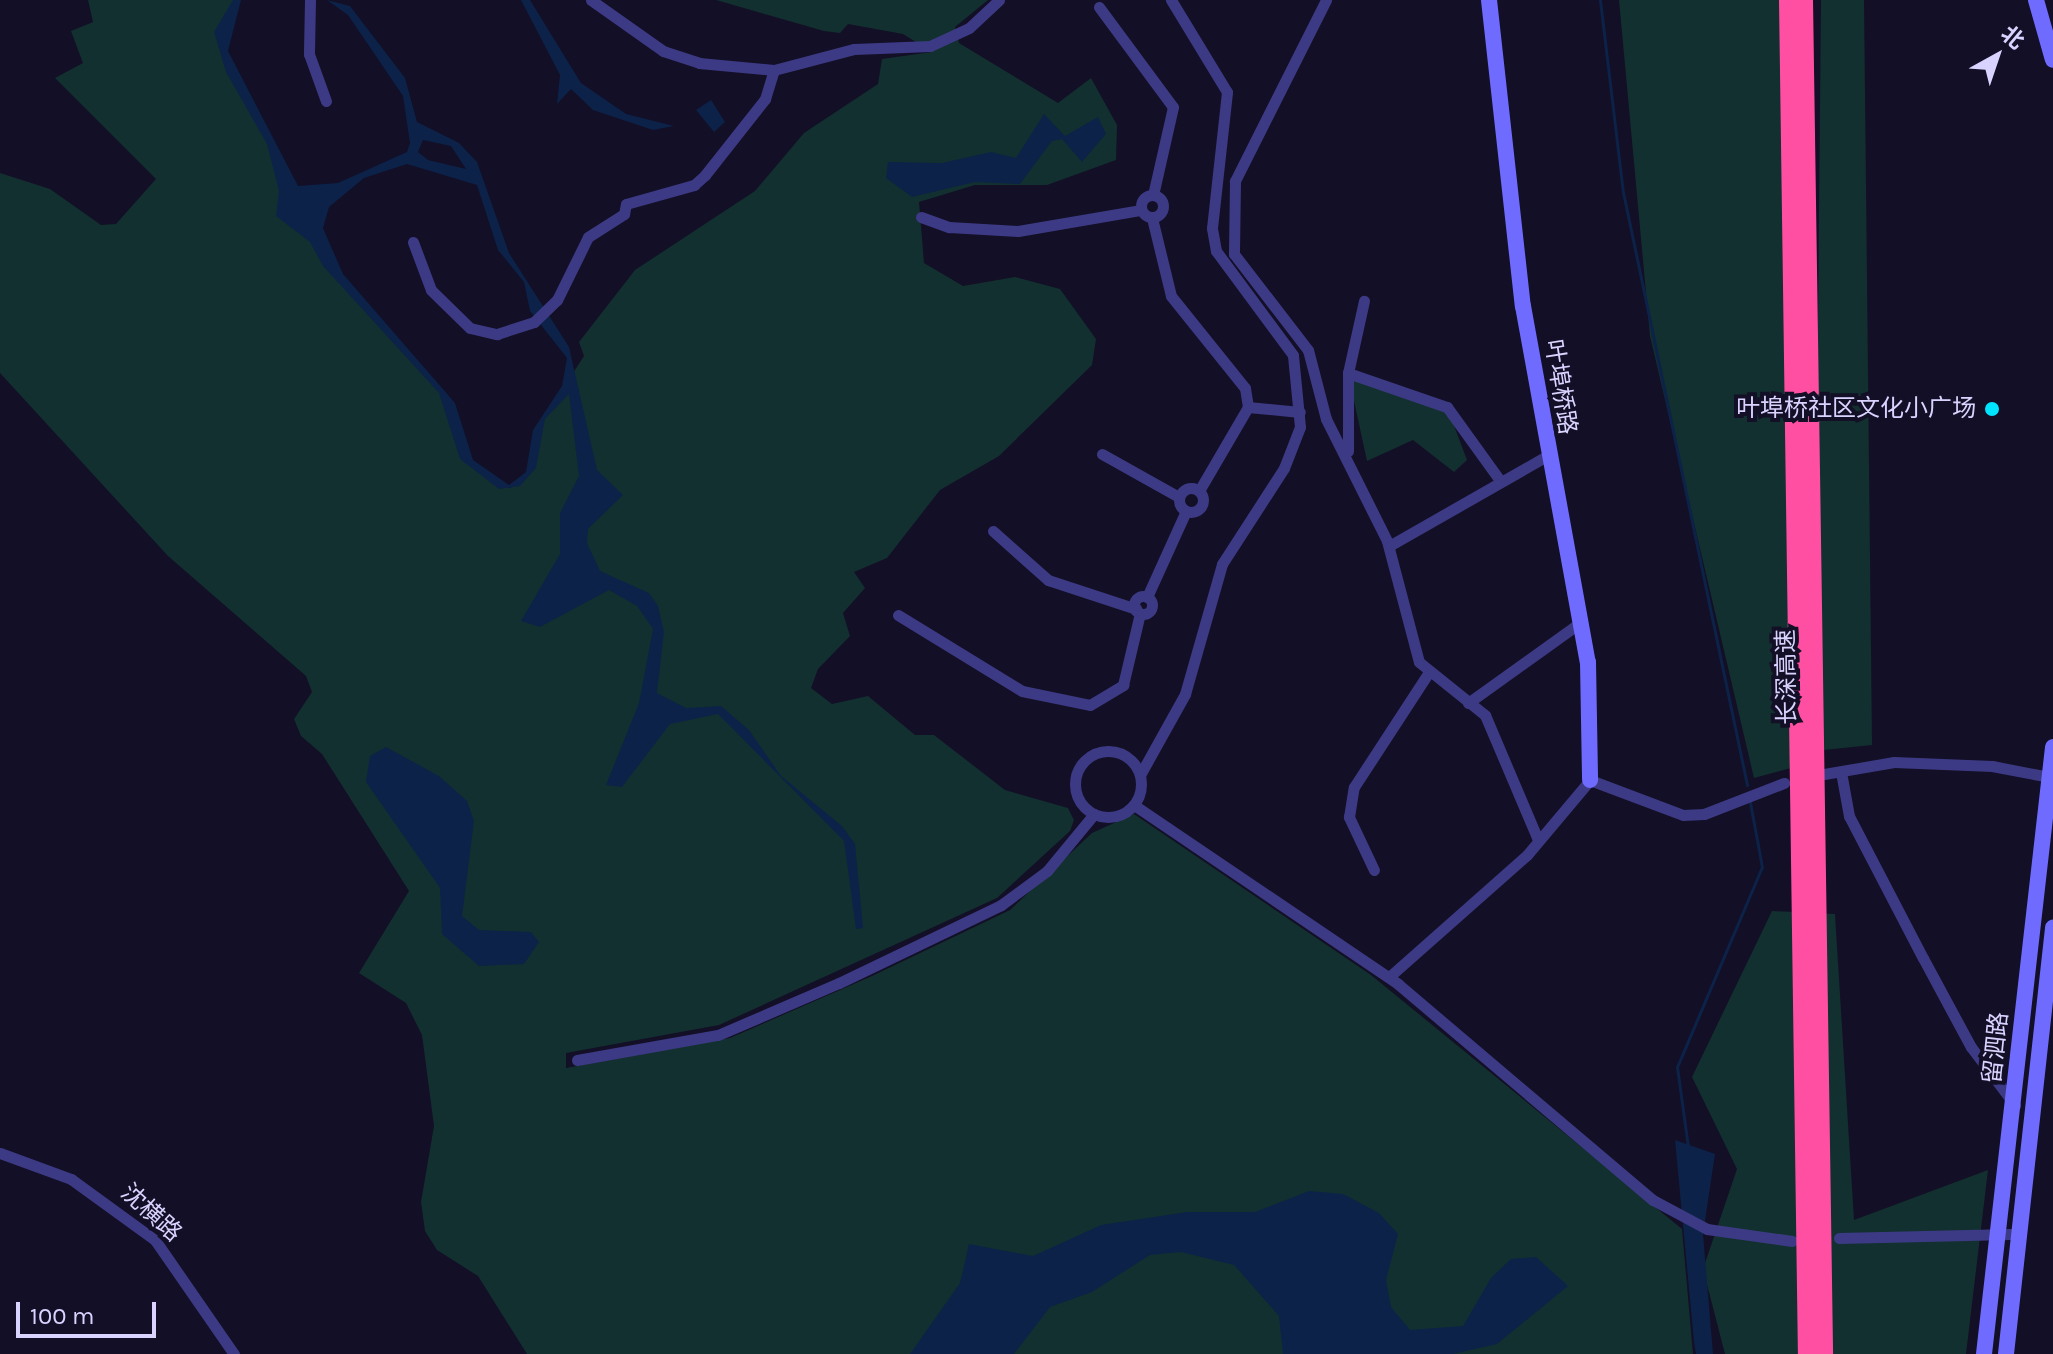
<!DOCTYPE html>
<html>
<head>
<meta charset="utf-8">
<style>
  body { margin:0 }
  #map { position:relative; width:2053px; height:1354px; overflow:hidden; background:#130f26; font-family:Karla,"Noto Sans SC",sans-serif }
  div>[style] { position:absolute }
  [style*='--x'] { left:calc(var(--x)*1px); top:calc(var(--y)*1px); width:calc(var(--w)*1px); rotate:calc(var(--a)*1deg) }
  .green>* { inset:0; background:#12302f }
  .water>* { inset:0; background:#0c2248 }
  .stream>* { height:3px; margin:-1.5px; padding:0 1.5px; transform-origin:1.5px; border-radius:1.5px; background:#0c2248 }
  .street>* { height:11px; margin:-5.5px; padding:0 5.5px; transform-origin:5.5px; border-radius:5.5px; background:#3d3a85 }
  .street>.ring { margin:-5.5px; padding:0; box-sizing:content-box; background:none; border:11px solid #3d3a85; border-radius:50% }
  .secondary>* { height:16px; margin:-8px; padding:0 8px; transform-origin:8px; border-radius:8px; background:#6f6bff }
  .highway>* { height:20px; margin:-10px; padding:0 10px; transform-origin:10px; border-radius:10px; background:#ff4fa3 }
  .dots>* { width:22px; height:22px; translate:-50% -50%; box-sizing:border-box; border:4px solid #130f26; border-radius:50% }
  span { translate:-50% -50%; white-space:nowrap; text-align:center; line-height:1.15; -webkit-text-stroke:8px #130f26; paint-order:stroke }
  .street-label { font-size:24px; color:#d9d4ff }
  .poi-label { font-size:24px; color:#d9d4ff }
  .right { translate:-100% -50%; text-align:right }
  .north { position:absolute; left:1957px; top:16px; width:80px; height:80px; -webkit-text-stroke:6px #130f26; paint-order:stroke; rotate:40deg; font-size:22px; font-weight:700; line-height:32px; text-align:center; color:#d9d4ff }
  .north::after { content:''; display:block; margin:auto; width:28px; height:36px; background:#d9d4ff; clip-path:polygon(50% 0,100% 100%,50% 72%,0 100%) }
  .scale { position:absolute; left:16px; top:1302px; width:140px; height:36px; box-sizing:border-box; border:4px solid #d9d4ff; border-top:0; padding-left:10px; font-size:24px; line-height:28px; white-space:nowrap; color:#d9d4ff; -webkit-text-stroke:6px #130f26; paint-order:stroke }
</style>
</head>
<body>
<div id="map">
  <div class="green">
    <div style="clip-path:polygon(88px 0,236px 0,220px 39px,332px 269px,448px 401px,462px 453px,510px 488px,531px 469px,537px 428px,584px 356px,579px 342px,635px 270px,755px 191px,804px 133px,878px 84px,882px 59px,932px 52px,903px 34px,848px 24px,840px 33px,824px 31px,716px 0,988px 0,955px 27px,959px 43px,1058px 103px,1091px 78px,1117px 125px,1116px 160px,1047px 185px,975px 185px,919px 202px,924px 263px,963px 286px,1015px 277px,1060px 289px,1096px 339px,1092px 365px,999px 456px,940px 490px,887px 558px,854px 572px,865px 588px,843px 613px,850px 636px,818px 669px,811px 688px,832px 704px,868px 696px,915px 735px,934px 735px,1005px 790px,1068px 808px,1074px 820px,1070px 831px,997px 898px,719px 1025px,566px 1053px,566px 1068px,730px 1038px,872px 976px,1010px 910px,1092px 833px,1134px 814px,1371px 975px,1682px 1229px,1693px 1354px,527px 1354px,478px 1276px,437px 1250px,425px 1231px,421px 1202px,434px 1126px,422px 1035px,406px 1003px,359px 973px,409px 891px,322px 754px,301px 736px,294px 719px,312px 692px,306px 676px,168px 556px,0 373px,0 173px,50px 189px,101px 225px,116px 224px,156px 179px,55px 78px,83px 63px,71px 31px,93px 22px)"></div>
    <div style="clip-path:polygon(1619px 0,1781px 0,1791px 768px,1754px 778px,1650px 336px)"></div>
    <div style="clip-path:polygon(1821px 0,1864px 0,1872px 745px,1814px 751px)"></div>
    <div style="clip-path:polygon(1348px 373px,1447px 407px,1467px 460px,1454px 472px,1413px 440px,1367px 461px)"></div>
    <div style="clip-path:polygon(1772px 911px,1835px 914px,1854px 1220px,1988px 1170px,1966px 1354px,1725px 1354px,1703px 1269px,1737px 1169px,1692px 1077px)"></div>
  </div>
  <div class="water">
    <div style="clip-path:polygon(evenodd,233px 0,241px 0,228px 51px,298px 186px,338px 183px,407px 152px,410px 143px,403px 96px,348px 15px,327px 0,350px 6px,405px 78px,417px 122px,459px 143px,477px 162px,509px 253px,569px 347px,597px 470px,623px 495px,588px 529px,587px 543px,600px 571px,649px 593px,658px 606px,664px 632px,657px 693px,686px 708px,721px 706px,749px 730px,781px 776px,842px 826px,855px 844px,863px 928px,856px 929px,844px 841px,718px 714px,670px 724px,622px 787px,606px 785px,639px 703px,653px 629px,637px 606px,609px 590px,540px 627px,521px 621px,560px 554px,560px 513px,579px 476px,569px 394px,545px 419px,536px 468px,520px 486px,499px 489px,460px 459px,439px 393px,323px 266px,310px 242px,276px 216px,279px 191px,267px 144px,226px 72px,214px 32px,233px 0,423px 140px,451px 146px,466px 169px,428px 160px,418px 152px,423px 140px,233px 0,407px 164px,477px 185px,498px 250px,524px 282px,530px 311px,567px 358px,562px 386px,533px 430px,526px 472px,509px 485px,473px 460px,455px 403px,343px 274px,323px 228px,329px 207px,364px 178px,407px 164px)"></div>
    <div style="clip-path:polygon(521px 0,530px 0,581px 83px,626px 114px,674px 126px,653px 130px,593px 110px,571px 89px,557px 104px,560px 75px)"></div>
    <div style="clip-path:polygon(711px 100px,725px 122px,714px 132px,696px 110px)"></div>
    <div style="clip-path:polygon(1044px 114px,1065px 136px,1098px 117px,1106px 134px,1082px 162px,1062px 139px,1052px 141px,1020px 184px,975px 182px,912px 197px,886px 178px,888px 162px,942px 163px,991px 152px,1016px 158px)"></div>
    <div style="clip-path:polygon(386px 747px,439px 776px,467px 801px,474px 821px,462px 916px,479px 930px,531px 932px,539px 942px,524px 964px,479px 966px,442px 934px,440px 888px,366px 782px,370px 756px)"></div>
    <div style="clip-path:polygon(1675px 1140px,1715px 1154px,1703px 1234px,1713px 1354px,1696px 1354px,1694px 1342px)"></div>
    <div style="clip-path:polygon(1309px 1191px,1343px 1194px,1379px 1213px,1398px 1234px,1386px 1280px,1391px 1307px,1410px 1330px,1463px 1326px,1491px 1278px,1511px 1259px,1536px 1257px,1568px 1286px,1497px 1344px,1453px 1354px,1283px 1354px,1279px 1316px,1234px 1265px,1181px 1252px,1150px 1255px,1092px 1292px,1050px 1307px,1014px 1354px,910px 1354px,960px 1283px,969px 1244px,1033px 1256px,1101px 1225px,1187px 1212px,1255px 1212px)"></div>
  </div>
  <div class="stream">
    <div style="--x:1600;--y:0;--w:193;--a:83.2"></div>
    <div style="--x:1623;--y:192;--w:606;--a:78.19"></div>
    <div style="--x:1688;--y:1147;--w:81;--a:-97.8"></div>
    <div style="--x:1677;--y:1067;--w:217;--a:-67"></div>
    <div style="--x:1762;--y:867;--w:66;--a:-100.5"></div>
  </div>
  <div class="street">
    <div style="--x:310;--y:0;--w:54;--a:91.1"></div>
    <div style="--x:309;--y:54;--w:50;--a:70.1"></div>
    <div style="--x:591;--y:0;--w:88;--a:35.3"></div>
    <div style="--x:663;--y:51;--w:38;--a:18"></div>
    <div style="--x:699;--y:63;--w:75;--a:5.3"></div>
    <div style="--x:774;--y:70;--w:83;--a:-14.7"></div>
    <div style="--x:854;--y:49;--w:76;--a:-2.3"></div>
    <div style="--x:930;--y:46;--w:43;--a:-24.8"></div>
    <div style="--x:969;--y:28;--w:41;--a:-43"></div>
    <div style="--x:1326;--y:0;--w:203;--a:116.7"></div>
    <div style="--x:1235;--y:181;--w:73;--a:90.8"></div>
    <div style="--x:1234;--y:254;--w:121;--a:52.4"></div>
    <div style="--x:1308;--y:350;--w:71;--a:75.4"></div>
    <div style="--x:1326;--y:419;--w:136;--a:63.4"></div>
    <div style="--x:1387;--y:541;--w:125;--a:75.2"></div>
    <div style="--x:1419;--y:662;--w:85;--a:38.8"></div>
    <div style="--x:1485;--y:715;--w:136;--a:67"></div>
    <div style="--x:1099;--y:7;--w:124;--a:53.5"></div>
    <div style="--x:1173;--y:107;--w:90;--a:102.8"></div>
    <div class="ring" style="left:1141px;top:195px;width:11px;height:11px"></div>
    <div style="--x:921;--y:217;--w:30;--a:20"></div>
    <div style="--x:949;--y:227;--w:69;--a:3.3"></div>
    <div style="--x:1018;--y:231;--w:125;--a:-9.7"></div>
    <div style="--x:1152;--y:218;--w:80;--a:76.3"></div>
    <div style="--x:1171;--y:296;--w:118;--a:51.2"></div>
    <div style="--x:1245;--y:388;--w:19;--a:81"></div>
    <div style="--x:1248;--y:407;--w:97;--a:120.3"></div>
    <div style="--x:413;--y:242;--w:51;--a:69.4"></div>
    <div style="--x:431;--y:290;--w:54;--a:44.3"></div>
    <div style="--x:470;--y:328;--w:28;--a:13"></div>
    <div style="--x:497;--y:334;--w:39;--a:-18"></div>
    <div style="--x:534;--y:322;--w:32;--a:-44"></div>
    <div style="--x:557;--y:300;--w:70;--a:-63.8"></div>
    <div style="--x:588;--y:237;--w:43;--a:-32.6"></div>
    <div style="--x:624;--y:214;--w:10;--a:-79"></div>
    <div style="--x:626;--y:204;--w:71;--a:-15.6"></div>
    <div style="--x:694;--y:185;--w:15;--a:-42"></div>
    <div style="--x:705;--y:175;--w:97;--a:-51.7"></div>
    <div style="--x:765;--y:99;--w:30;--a:-73"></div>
    <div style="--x:1348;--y:373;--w:105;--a:19"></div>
    <div style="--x:1447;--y:407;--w:92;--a:54.2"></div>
    <div style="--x:1248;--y:407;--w:52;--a:5.5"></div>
    <div style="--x:1348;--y:451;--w:78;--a:-90"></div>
    <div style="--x:1348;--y:373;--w:74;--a:-77.5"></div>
    <div style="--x:1102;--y:454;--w:88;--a:29.2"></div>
    <div class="ring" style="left:1179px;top:488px;width:13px;height:13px"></div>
    <div style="--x:993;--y:531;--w:74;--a:41.7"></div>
    <div style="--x:1048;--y:580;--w:93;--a:18.2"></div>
    <div style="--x:1389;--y:546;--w:182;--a:-29.7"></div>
    <div class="ring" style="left:1134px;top:596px;width:7px;height:7px"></div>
    <div style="--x:1147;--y:597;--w:94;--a:-65.6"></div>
    <div style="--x:898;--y:615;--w:145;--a:31.5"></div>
    <div style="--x:1022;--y:691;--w:69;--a:11.6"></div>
    <div style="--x:1090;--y:705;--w:39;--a:-31"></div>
    <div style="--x:1123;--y:685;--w:74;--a:-76.7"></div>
    <div style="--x:1468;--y:703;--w:139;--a:-35.6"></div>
    <div class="ring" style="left:1075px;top:751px;width:55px;height:55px"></div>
    <div style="--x:1841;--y:772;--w:45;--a:79.7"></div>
    <div style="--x:1849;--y:816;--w:160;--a:62.5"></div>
    <div style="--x:1923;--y:958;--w:101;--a:61.7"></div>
    <div style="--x:1971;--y:1047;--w:73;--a:52.8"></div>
    <div style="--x:1824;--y:774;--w:71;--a:-9.7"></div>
    <div style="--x:1894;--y:762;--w:98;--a:2.3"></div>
    <div style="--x:1992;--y:766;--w:58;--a:10.9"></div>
    <div style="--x:1140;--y:775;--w:93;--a:-60.9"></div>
    <div style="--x:1185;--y:694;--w:135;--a:-74.1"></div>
    <div style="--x:1222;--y:564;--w:114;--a:-57.1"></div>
    <div style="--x:1284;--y:468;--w:44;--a:-68.7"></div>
    <div style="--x:1300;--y:427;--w:72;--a:-95.6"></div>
    <div style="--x:1293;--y:355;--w:129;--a:-126.5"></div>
    <div style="--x:1216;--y:251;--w:23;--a:-100"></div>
    <div style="--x:1212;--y:228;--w:137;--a:-83.7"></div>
    <div style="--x:1227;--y:92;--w:108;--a:-121.3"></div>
    <div style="--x:1134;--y:805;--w:319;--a:34.1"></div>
    <div style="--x:1398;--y:984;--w:334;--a:40.3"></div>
    <div style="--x:1653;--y:1200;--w:61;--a:28.2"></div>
    <div style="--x:1707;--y:1229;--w:86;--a:8"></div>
    <div style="--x:1374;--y:870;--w:59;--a:-115.3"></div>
    <div style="--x:1349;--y:817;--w:30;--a:-81"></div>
    <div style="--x:1354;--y:787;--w:134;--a:-56.9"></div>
    <div style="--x:1389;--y:977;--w:184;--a:-41.5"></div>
    <div style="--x:1527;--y:855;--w:98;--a:-50"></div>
    <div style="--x:1590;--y:780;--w:99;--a:20.6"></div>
    <div style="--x:1683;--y:815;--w:21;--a:-3"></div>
    <div style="--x:1704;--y:814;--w:86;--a:-21.2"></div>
    <div style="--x:577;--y:1060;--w:143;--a:-10.1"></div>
    <div style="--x:718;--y:1035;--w:132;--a:-23.3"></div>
    <div style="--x:839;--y:983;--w:180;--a:-25.7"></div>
    <div style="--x:1001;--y:905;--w:57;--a:-36.5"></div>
    <div style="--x:1047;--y:871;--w:74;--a:-50.5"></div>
    <div style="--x:0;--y:1153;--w:76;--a:20.1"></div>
    <div style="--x:71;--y:1179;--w:104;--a:36"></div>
    <div style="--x:155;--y:1240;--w:139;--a:55.3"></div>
    <div style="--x:1839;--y:1238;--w:182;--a:-1.3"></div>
  </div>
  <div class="secondary">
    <div style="--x:1489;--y:0;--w:308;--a:83.7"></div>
    <div style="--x:1523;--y:306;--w:362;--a:79.7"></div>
    <div style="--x:1588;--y:662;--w:118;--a:89"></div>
    <div style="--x:2036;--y:0;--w:62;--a:74.2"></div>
    <div style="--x:1984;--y:1354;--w:611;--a:-83.51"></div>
    <div style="--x:2006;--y:1354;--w:429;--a:-83.7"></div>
  </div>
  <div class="highway">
    <div style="--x:1789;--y:0;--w:1354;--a:89.2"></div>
    <div style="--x:1803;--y:0;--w:1354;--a:89.15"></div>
  </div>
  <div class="dots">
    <div style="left:1992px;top:409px;background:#00e5ff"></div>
  </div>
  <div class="street-label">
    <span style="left:1560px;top:387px;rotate:81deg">叶埠桥路</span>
    <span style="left:1787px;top:677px;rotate:-91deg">长深高速</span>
    <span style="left:1996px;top:1048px;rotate:-84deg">留泗路</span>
    <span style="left:151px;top:1213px;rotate:42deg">沈横路</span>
  </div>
  <div class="poi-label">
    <span class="right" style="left:1976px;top:409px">叶埠桥社区文化小广场</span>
  </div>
  <div class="north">北</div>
  <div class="scale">100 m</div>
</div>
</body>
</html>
